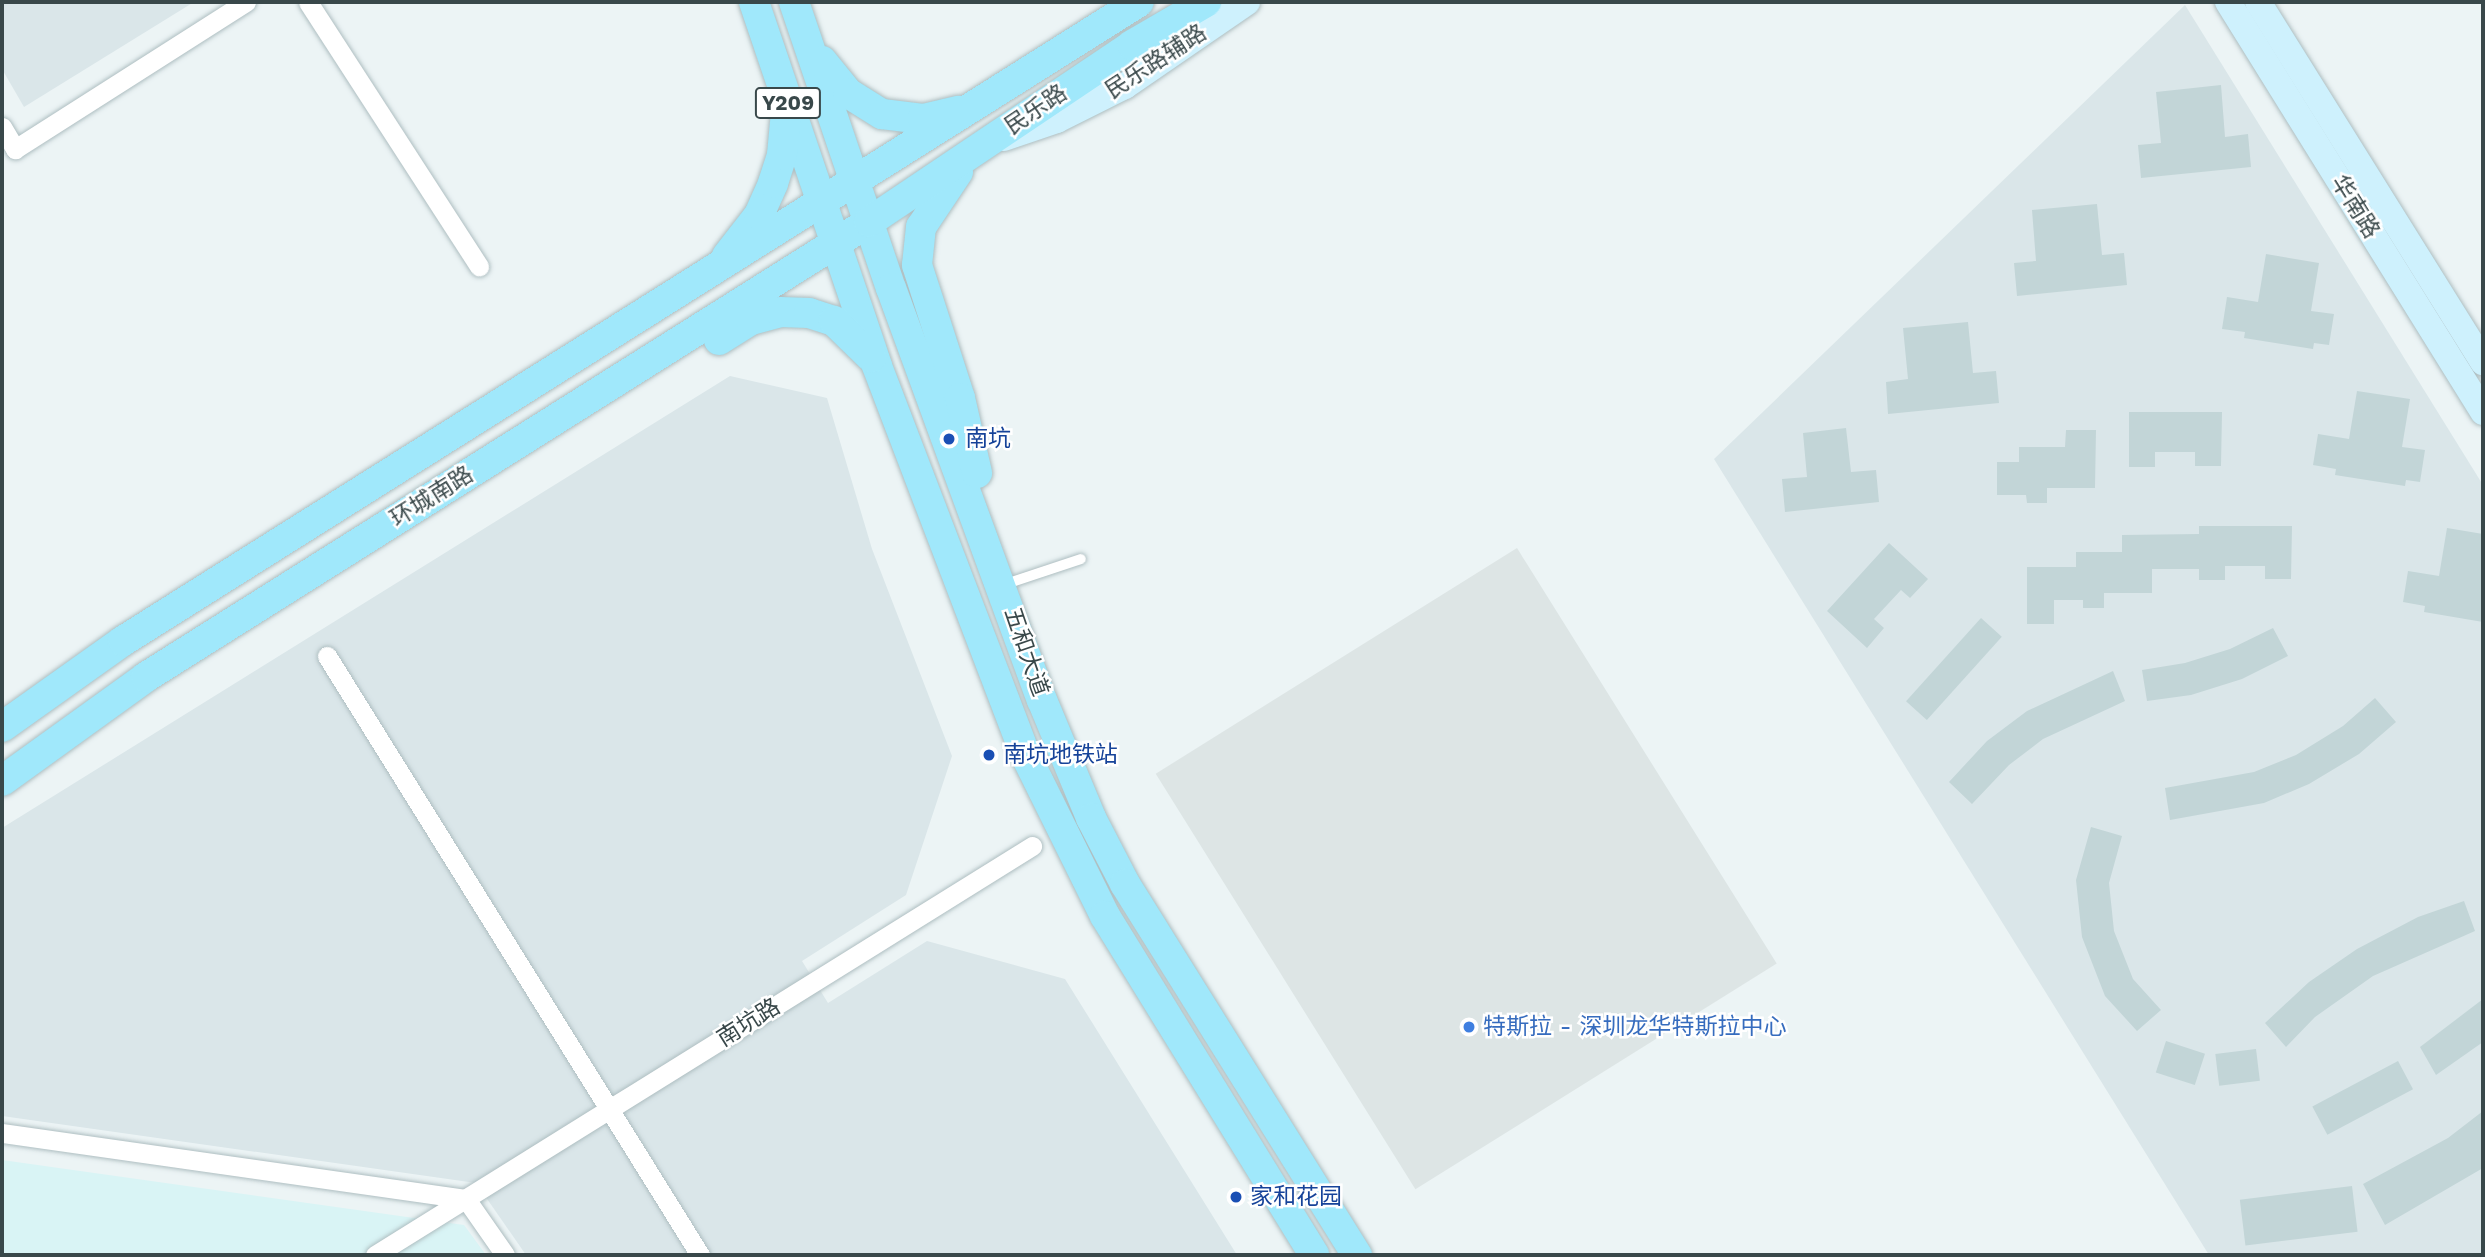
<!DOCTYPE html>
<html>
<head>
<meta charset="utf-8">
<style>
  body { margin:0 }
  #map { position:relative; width:2485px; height:1257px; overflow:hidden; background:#ecf4f5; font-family:"Work Sans","Noto Sans SC",sans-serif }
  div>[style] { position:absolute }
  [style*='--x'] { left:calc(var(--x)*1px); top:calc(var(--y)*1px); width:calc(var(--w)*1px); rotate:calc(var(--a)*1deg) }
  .residential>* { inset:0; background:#dae6e9 }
  .commercial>* { inset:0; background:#d9f4f5 }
  .industrial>* { inset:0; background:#dde5e5; transform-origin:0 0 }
  .building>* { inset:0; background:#c2d5d7; transform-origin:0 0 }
  .roads { filter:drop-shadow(0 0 2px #aebec1) drop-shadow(0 0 2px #aebec1) }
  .lane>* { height:10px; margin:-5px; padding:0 5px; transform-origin:5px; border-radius:5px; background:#fff }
  .street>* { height:19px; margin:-9.5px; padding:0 9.5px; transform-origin:9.5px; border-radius:9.5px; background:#fff }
  .secondary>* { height:26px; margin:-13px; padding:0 13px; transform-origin:13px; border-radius:13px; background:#cef1fd }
  .primary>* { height:30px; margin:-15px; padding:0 15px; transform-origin:15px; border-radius:15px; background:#a0e8fb }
  .dots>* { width:19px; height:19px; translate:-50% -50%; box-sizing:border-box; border:4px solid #fff; border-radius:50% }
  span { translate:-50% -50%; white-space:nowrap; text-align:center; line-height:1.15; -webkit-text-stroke:5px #fff; paint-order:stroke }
  .shield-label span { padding:2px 5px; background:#fff; border:2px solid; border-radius:5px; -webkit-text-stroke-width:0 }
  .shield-label { font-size:21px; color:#39484a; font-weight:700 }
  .street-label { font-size:23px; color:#39484a }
  .transit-label { font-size:23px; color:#164399 }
  .left { translate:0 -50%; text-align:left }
  .shop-label { font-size:23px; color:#366cbe }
  .frame { position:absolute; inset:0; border:4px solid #39484a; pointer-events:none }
</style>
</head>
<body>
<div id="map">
  <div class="residential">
    <div style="clip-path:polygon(2px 2px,194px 2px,24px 107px,2px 69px)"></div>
    <div style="clip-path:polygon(2185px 5px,2483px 485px,2483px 1255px,2209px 1255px,1714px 459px)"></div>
    <div style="clip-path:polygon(730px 376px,827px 398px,872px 549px,952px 756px,906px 895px,802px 961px,828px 1003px,927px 941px,1065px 979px,1237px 1255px,526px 1255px,476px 1183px,2px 1116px,2px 828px)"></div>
  </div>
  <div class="commercial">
    <div style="clip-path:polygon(2px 1160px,464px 1225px,486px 1255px,2px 1255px)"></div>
  </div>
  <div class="industrial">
    <div style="left:1517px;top:548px;width:490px;height:426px;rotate:58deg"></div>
  </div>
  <div class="building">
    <div style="clip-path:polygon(2221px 85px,2225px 137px,2248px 134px,2251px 167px,2141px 178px,2138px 145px,2161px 143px,2156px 92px)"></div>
    <div style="clip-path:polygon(2097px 204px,2102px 255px,2124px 253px,2127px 285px,2017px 296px,2014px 263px,2036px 261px,2032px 210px)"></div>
    <div style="clip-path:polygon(2266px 254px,2319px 263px,2311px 311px,2334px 314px,2329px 345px,2314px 343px,2313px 349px,2244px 338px,2245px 332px,2222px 329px,2227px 297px,2258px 302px)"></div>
    <div style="clip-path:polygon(1968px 322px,1973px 373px,1996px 371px,1999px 403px,1888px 414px,1886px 382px,1908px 379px,1903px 328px)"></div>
    <div style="clip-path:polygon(2357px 391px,2410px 399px,2402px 447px,2425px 450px,2420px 482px,2406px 480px,2405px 486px,2335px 475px,2336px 469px,2313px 465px,2318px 434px,2349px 439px)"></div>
    <div style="clip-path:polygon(2129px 412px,2222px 412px,2221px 466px,2195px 466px,2195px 452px,2155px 452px,2155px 467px,2129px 467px)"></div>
    <div style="clip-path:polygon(1846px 428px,1851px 472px,1876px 470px,1879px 502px,1785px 512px,1782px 479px,1807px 477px,1803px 433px)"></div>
    <div style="clip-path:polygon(2066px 430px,2096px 430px,2095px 488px,2047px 488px,2047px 503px,2027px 503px,2026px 495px,1997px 495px,1997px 462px,2019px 462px,2019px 447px,2065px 447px)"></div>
    <div style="clip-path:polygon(2199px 526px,2292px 526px,2291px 579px,2265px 579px,2265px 566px,2225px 566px,2225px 580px,2199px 580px,2199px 569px,2152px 569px,2152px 593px,2104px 593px,2104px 608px,2083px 608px,2083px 600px,2054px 600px,2054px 624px,2027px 624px,2027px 567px,2076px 567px,2076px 552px,2122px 552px,2122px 535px,2199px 534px)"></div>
    <div style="clip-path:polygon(2447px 528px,2483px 534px,2483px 622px,2424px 612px,2425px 606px,2403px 602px,2408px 571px,2439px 576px)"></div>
    <div style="clip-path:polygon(1889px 543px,1928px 579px,1910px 598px,1901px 590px,1874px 619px,1884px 628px,1867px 648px,1827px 611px)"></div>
    <div style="left:1981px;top:618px;width:28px;height:112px;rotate:42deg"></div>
    <div style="clip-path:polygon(2273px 628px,2288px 656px,2242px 679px,2191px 695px,2147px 701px,2142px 670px,2185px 663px,2230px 649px)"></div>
    <div style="clip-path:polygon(2113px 671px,2125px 701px,2043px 739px,2009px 765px,1972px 804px,1949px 782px,1987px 741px,2027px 711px)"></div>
    <div style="clip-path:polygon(2375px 698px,2396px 722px,2359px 754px,2309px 784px,2264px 803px,2170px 820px,2165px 788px,2254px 772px,2296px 755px,2343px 726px)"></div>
    <div style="clip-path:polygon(2091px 827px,2122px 836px,2109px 883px,2114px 931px,2133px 979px,2161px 1010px,2137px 1031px,2105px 996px,2082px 937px,2076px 880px)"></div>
    <div style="clip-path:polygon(2464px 901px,2475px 931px,2373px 976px,2315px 1017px,2286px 1047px,2265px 1023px,2309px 982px,2357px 949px,2418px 917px)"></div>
    <div style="clip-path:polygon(2483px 999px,2483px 1042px,2436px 1075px,2420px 1047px)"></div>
    <div style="left:2166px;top:1041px;width:41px;height:33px;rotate:18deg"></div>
    <div style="left:2256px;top:1049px;width:32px;height:41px;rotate:83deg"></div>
    <div style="left:2398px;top:1061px;width:32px;height:97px;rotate:62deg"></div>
    <div style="clip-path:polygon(2483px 1111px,2483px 1168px,2385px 1225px,2363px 1184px,2448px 1138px)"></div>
    <div style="left:2352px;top:1186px;width:46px;height:113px;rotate:83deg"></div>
  </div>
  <div class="roads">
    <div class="lane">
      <div style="--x:1003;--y:585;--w:82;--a:-18.4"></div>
    </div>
    <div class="street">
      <div style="--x:308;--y:2;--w:315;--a:57.1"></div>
      <div style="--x:2;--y:127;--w:26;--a:59"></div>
      <div style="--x:15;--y:149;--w:274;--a:-32.5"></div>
      <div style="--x:327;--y:656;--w:706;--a:58.09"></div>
      <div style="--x:2;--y:1133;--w:469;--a:8.1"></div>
      <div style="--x:466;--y:1199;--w:68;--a:55.1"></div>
      <div style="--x:375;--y:1255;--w:774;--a:-31.9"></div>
    </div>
    <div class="secondary">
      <div style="--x:2228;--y:2;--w:483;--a:58.1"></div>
      <div style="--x:2258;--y:2;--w:425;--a:58"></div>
      <div style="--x:1004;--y:138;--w:56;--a:-18.8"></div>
      <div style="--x:1057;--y:120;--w:76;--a:-26.6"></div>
      <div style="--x:1125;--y:86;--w:148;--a:-34.5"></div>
    </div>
    <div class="primary">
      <div style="--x:754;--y:2;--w:384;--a:71.3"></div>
      <div style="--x:877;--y:366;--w:420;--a:69.1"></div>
      <div style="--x:1027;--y:758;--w:176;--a:63.7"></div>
      <div style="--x:1105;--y:916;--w:398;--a:58.3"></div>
      <div style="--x:794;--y:2;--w:302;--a:71.3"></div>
      <div style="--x:891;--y:288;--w:439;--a:69.9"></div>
      <div style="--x:1042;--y:700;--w:128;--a:67.4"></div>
      <div style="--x:1091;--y:818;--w:74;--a:62.7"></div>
      <div style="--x:1125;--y:884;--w:438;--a:58"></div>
      <div style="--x:822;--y:61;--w:41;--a:50.9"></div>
      <div style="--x:848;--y:93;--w:40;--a:32"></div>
      <div style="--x:882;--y:114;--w:41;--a:7"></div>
      <div style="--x:923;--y:119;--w:37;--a:-13"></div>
      <div style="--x:958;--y:172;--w:66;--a:123.9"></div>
      <div style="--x:921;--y:227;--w:38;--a:96"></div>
      <div style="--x:917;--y:265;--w:140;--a:72.1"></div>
      <div style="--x:960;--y:398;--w:77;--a:77.2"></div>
      <div style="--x:727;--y:256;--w:52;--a:-52"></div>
      <div style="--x:759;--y:215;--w:35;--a:-66"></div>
      <div style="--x:773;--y:183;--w:29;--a:-72"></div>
      <div style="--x:782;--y:155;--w:43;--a:-84.7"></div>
      <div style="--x:719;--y:340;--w:38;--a:-32"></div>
      <div style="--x:751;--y:320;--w:30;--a:-15"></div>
      <div style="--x:780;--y:312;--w:29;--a:2"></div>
      <div style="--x:809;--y:313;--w:26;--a:18"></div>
      <div style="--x:834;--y:321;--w:52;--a:44.2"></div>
      <div style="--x:2;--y:727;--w:148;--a:-35.4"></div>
      <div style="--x:123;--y:641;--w:1200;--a:-32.17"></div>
      <div style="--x:2;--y:781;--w:178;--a:-35.8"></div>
      <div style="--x:146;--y:677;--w:854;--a:-32.18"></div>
      <div style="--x:869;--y:222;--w:317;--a:-33.9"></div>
      <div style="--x:1132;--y:45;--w:86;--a:-30.2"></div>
    </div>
  </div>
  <div class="dots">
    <div style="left:949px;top:439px;background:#1a4fb4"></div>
    <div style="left:989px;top:755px;background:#1a4fb4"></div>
    <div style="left:1469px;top:1027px;background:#3f7fe0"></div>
    <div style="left:1236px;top:1197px;background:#1a4fb4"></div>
  </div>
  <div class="shield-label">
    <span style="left:788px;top:103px">Y209</span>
  </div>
  <div class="street-label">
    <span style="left:1156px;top:62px;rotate:-33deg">民乐路辅路</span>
    <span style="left:1036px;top:110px;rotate:-34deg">民乐路</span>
    <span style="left:2355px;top:207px;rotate:58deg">华南路</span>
    <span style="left:432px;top:497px;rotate:-32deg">环城南路</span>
    <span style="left:1026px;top:652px;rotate:71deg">五和大道</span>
    <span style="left:749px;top:1023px;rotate:-32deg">南坑路</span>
  </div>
  <div class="transit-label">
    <span class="left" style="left:965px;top:439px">南坑</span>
    <span class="left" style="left:1003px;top:755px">南坑地铁站</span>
    <span class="left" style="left:1250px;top:1197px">家和花园</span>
  </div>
  <div class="shop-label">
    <span class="left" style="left:1483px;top:1027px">特斯拉 - 深圳龙华特斯拉中心</span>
  </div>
  <div class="frame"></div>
</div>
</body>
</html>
